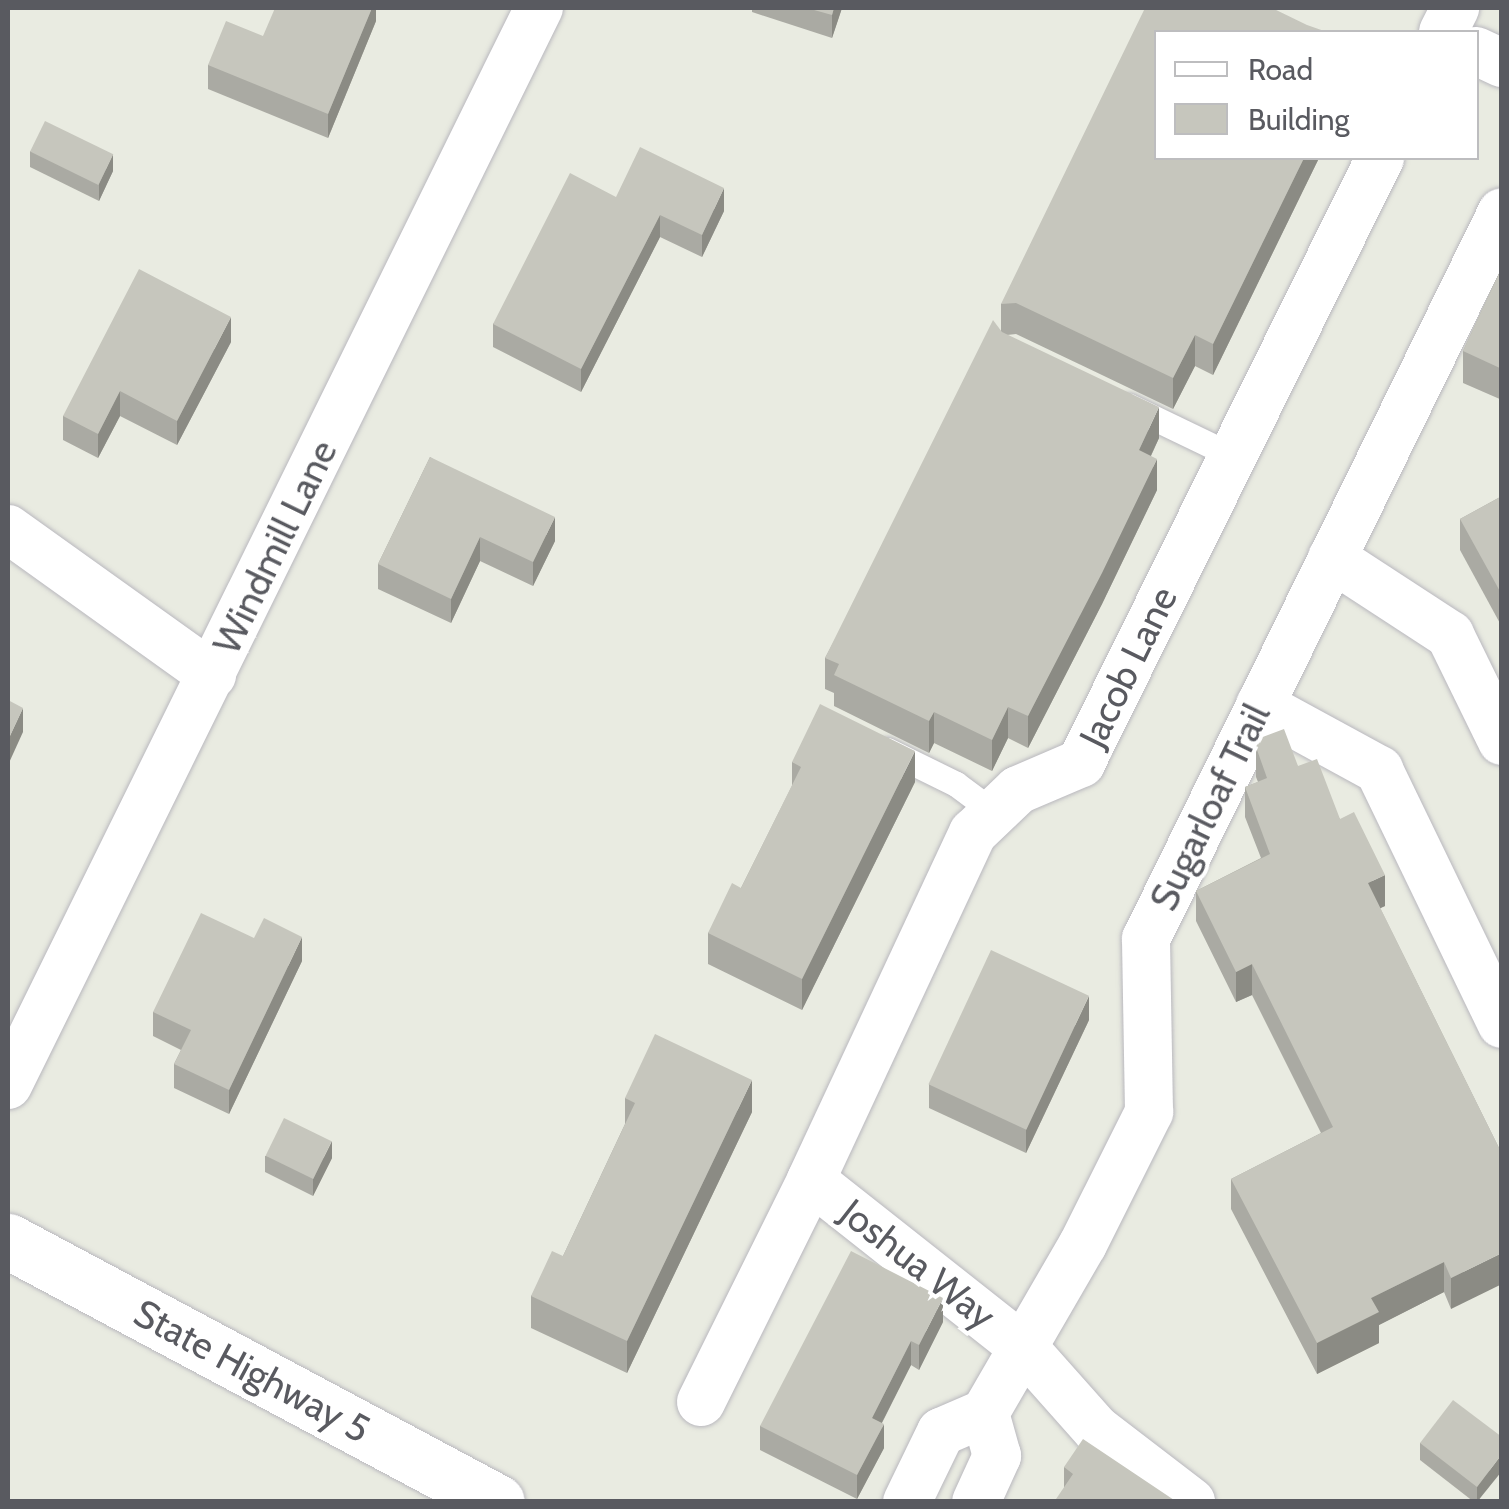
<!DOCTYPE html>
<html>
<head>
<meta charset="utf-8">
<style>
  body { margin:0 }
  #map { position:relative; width:1509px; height:1509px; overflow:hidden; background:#e9ebe1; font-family:Cabin,sans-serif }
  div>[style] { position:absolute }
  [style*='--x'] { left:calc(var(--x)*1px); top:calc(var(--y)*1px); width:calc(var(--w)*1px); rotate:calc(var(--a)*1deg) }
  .roads { filter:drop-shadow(0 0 2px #b9b8be) drop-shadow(0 0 2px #b9b8be) }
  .lane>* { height:25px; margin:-12.5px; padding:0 12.5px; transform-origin:12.5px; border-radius:12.5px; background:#fff }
  .street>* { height:48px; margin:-24px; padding:0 24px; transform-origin:24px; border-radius:24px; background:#fff }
  .secondary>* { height:55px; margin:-27.5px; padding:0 27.5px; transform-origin:27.5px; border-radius:27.5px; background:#fff }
  .wall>* { inset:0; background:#aaaaa3 }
  .shaded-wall>* { inset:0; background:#8b8b84 }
  .building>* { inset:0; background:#c6c6bd; transform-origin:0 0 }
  span { translate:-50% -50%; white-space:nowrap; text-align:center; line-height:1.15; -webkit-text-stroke:8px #fff; paint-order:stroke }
  .street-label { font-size:38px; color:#595a60 }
  .frame { position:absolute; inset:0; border:10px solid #595a60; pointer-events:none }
  .legend { position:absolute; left:1154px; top:30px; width:325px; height:130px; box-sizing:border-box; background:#fff; border:2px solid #bdbdbf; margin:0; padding:12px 18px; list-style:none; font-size:30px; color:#595a60 }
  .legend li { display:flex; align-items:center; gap:20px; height:50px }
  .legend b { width:50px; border:2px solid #bdbdbf }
</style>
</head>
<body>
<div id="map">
  <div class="roads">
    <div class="lane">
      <div style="--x:1129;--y:406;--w:115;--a:25.7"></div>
      <div style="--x:887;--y:750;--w:77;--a:26.2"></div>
      <div style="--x:956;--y:784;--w:49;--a:36.6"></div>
    </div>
    <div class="street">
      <div style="--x:1443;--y:32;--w:27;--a:-63"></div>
      <div style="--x:1476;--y:51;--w:29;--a:25"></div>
      <div style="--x:8;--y:529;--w:251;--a:35.6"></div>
      <div style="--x:1332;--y:558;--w:141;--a:33.1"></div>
      <div style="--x:1450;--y:635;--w:118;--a:63.9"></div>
      <div style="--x:1260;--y:705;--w:136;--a:28.6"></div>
      <div style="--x:1379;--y:770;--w:282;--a:64.2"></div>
      <div style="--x:8;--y:1085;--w:1201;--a:-63.76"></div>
      <div style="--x:811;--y:1180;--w:271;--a:38.3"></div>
      <div style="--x:1024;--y:1348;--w:108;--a:48.4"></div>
      <div style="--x:1096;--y:1429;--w:120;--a:37.5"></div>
      <div style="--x:701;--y:1402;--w:248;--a:-63.6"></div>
      <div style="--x:811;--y:1180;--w:383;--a:-65"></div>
      <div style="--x:973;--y:833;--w:62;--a:-43.7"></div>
      <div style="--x:1018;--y:790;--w:69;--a:-23.2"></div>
      <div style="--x:1081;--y:763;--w:675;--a:-63.7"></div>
      <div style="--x:907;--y:1502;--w:78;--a:-64.1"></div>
      <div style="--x:941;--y:1432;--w:48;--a:-23.4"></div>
      <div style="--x:985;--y:1413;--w:195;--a:-59.9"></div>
      <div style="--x:1083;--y:1244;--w:148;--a:-63.4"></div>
      <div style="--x:1149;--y:1112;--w:173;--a:-91"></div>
      <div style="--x:1146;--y:939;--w:809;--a:-63.91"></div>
      <div style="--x:976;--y:1502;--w:51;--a:-65.5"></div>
      <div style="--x:997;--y:1456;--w:45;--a:-105.6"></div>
    </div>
    <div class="secondary">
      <div style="--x:8;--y:1241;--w:554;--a:28.09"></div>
    </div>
  </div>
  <div class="wall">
    <div style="clip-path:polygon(376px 8px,376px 21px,328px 138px,208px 89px,208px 65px,263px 36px)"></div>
    <div style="clip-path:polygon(752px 8px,842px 8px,832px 38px,752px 12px)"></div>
    <div style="clip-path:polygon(30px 151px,113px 171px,99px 201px,30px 167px)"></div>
    <div style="clip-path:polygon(1156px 158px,1319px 158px,1213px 375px,1195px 366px,1173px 409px,1016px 334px,1007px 335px,1159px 438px,1151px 456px,1157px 490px,1102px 604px,1028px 748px,1008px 738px,992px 771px,934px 743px,929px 753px,834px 706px,834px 693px,825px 689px,825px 658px,1001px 331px,1001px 304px)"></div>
    <div style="clip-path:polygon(616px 197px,724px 211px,702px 257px,660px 237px,581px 392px,493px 347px,493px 324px)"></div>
    <div style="clip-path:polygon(1502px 267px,1502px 400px,1463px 383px,1463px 351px)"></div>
    <div style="clip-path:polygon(231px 342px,177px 445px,120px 416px,98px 458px,63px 440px,63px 416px)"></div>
    <div style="clip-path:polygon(430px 457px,555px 541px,533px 586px,480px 561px,451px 623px,378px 589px,378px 564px)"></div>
    <div style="clip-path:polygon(1502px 496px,1502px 627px,1460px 550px,1460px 519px)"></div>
    <div style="clip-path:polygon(1256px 747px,1298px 766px,1340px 819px,1385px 906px,1380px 908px,1502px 1154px,1451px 1309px,1444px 1292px,1379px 1325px,1379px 1343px,1317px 1374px,1231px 1209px,1231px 1179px,1321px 1133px,1252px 995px,1236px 1002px,1196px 921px,1196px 891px,1261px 858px,1245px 817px,1245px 787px,1258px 782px,1256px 777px)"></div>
    <div style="clip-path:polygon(792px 762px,915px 782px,802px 1010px,708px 964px,708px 933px,741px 888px,792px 786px)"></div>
    <div style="clip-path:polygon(302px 961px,229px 1114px,174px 1088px,174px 1064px,181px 1050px,153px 1036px,153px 1012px)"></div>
    <div style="clip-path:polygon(1089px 1020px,1026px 1153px,929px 1108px,929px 1084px)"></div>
    <div style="clip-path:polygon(625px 1098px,752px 1112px,627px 1373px,531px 1328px,531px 1296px,563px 1256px,625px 1124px)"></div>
    <div style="clip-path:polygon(265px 1156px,332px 1158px,313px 1196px,265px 1172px)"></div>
    <div style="clip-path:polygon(943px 1322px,919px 1370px,911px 1365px,882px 1423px,884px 1448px,857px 1499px,760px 1450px,760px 1426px)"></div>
    <div style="clip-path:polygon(1502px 1437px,1478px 1502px,1474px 1502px,1420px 1460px,1420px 1443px)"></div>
    <div style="clip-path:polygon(1064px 1467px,1177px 1502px,1064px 1488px)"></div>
  </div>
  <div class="shaded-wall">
    <div style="clip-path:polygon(372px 8px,376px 8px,376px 21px,328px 138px,328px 114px)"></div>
    <div style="clip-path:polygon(834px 8px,842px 8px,832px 38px,832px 15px)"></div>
    <div style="clip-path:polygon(113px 154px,113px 171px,99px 201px,99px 184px)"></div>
    <div style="clip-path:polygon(1304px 158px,1319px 158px,1213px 375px,1213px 344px)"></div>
    <div style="clip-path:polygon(724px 188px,724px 211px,702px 257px,702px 235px)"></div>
    <div style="clip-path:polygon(660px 215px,660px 237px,581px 392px,581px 369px)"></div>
    <div style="clip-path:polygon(231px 317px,231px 342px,177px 445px,177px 421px)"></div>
    <div style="clip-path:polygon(1195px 335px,1195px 366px,1173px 409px,1173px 378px)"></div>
    <div style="clip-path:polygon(120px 391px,120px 416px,98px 458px,98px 434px)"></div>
    <div style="clip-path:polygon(1159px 407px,1159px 438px,1139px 481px,1139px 450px)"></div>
    <div style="clip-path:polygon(1157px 459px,1157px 490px,1102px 604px,1028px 748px,1028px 716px)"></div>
    <div style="clip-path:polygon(555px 517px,555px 541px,533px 586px,533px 562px)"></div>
    <div style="clip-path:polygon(480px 537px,480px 561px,451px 623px,451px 599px)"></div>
    <div style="clip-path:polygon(1008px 707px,1008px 738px,992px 771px,992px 740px)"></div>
    <div style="clip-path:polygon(23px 708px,23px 732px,8px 765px,8px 740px)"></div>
    <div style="clip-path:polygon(934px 712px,934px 743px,929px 753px,929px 721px)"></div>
    <div style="clip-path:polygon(915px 751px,915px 782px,802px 1010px,802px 979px)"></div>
    <div style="clip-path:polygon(1385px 875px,1385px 906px,1368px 914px,1368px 883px)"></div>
    <div style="clip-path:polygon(302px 937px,302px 961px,229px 1114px,229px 1090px)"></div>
    <div style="clip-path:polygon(1252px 964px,1252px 995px,1236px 1002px,1236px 972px)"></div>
    <div style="clip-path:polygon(1089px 996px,1089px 1020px,1026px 1153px,1026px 1129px)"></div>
    <div style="clip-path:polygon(752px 1080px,752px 1112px,627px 1373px,627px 1341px)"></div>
    <div style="clip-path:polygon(332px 1141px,332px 1158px,313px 1196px,313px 1179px)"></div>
    <div style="clip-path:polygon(1502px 1253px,1502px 1284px,1451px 1309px,1451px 1278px)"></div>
    <div style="clip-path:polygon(1444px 1262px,1444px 1292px,1379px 1325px,1379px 1343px,1317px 1374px,1317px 1343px,1371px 1298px)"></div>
    <div style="clip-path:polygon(943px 1298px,943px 1322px,919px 1370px,919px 1345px)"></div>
    <div style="clip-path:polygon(911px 1341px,911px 1365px,872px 1442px,872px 1418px)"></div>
    <div style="clip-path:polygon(884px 1424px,884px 1448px,857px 1499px,857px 1475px)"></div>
    <div style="clip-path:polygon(1502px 1454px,1502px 1471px,1477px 1502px,1477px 1487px)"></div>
  </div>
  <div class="building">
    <div style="clip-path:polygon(275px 8px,372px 8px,328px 114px,208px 65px,226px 21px,263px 36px)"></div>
    <div style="clip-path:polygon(807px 8px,834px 8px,832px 15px)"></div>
    <div style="clip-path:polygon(1145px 8px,1272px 8px,1307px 25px,1327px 32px,1156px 32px,1156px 158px,1304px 158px,1213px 344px,1195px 335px,1173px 378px,1016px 303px,1001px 304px)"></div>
    <div style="left:45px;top:121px;width:76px;height:34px;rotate:26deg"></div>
    <div style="clip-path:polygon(640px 147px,724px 188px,702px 235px,660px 215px,581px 369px,493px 324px,570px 173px,616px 197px)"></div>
    <div style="clip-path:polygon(1502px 267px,1502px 369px,1463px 351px)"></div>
    <div style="clip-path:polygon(139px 269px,231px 317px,177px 421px,120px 391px,98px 434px,63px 416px)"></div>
    <div style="clip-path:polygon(993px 320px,1002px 332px,1159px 407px,1139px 450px,1157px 459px,1102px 573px,1028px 716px,1008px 707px,992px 740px,934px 712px,929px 721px,834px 675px,839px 664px,825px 658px)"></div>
    <div style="clip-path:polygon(430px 457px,555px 517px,533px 562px,480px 537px,451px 599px,378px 564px)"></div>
    <div style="clip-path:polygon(1502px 496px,1502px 595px,1460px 519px)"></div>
    <div style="clip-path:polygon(8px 700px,23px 708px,8px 740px)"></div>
    <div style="clip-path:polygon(820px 704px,915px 751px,802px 979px,708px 933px,732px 883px,741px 888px,801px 767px,792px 762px)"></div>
    <div style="clip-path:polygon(1284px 729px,1298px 766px,1317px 759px,1340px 819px,1354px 812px,1385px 875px,1368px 883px,1502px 1154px,1502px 1253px,1451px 1278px,1444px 1262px,1371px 1298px,1379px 1312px,1317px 1343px,1231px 1179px,1333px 1127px,1252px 964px,1236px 972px,1196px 891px,1270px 854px,1245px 787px,1267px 778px,1256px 747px,1260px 738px)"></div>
    <div style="clip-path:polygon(201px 913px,254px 938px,264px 918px,302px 937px,229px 1090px,174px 1064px,191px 1030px,153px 1012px)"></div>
    <div style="left:991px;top:950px;width:108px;height:148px;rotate:25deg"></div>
    <div style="clip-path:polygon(655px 1034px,752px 1080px,627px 1341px,531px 1296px,552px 1251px,563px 1256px,635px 1103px,625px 1098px)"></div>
    <div style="left:284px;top:1118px;width:53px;height:42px;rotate:26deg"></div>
    <div style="clip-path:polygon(851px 1251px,943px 1298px,919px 1345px,911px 1341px,872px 1418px,884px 1424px,857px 1475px,760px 1426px)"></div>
    <div style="clip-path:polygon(1453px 1400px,1502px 1437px,1502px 1454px,1477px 1487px,1420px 1443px)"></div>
    <div style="clip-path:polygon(1083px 1439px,1177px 1502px,1054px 1502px,1073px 1474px,1064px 1467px)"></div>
  </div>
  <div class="street-label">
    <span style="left:275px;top:547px;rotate:-64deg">Windmill Lane</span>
    <span style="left:1128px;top:667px;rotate:-64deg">Jacob Lane</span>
    <span style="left:1210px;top:807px;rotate:-64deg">Sugarloaf Trail</span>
    <span style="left:918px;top:1264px;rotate:38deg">Joshua Way</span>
    <span style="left:252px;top:1371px;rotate:28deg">State Highway 5</span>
  </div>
  <div class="frame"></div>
  <ul class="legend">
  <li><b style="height:12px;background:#fff"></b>Road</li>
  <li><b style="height:28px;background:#c6c6bd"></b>Building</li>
  </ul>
</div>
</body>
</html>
